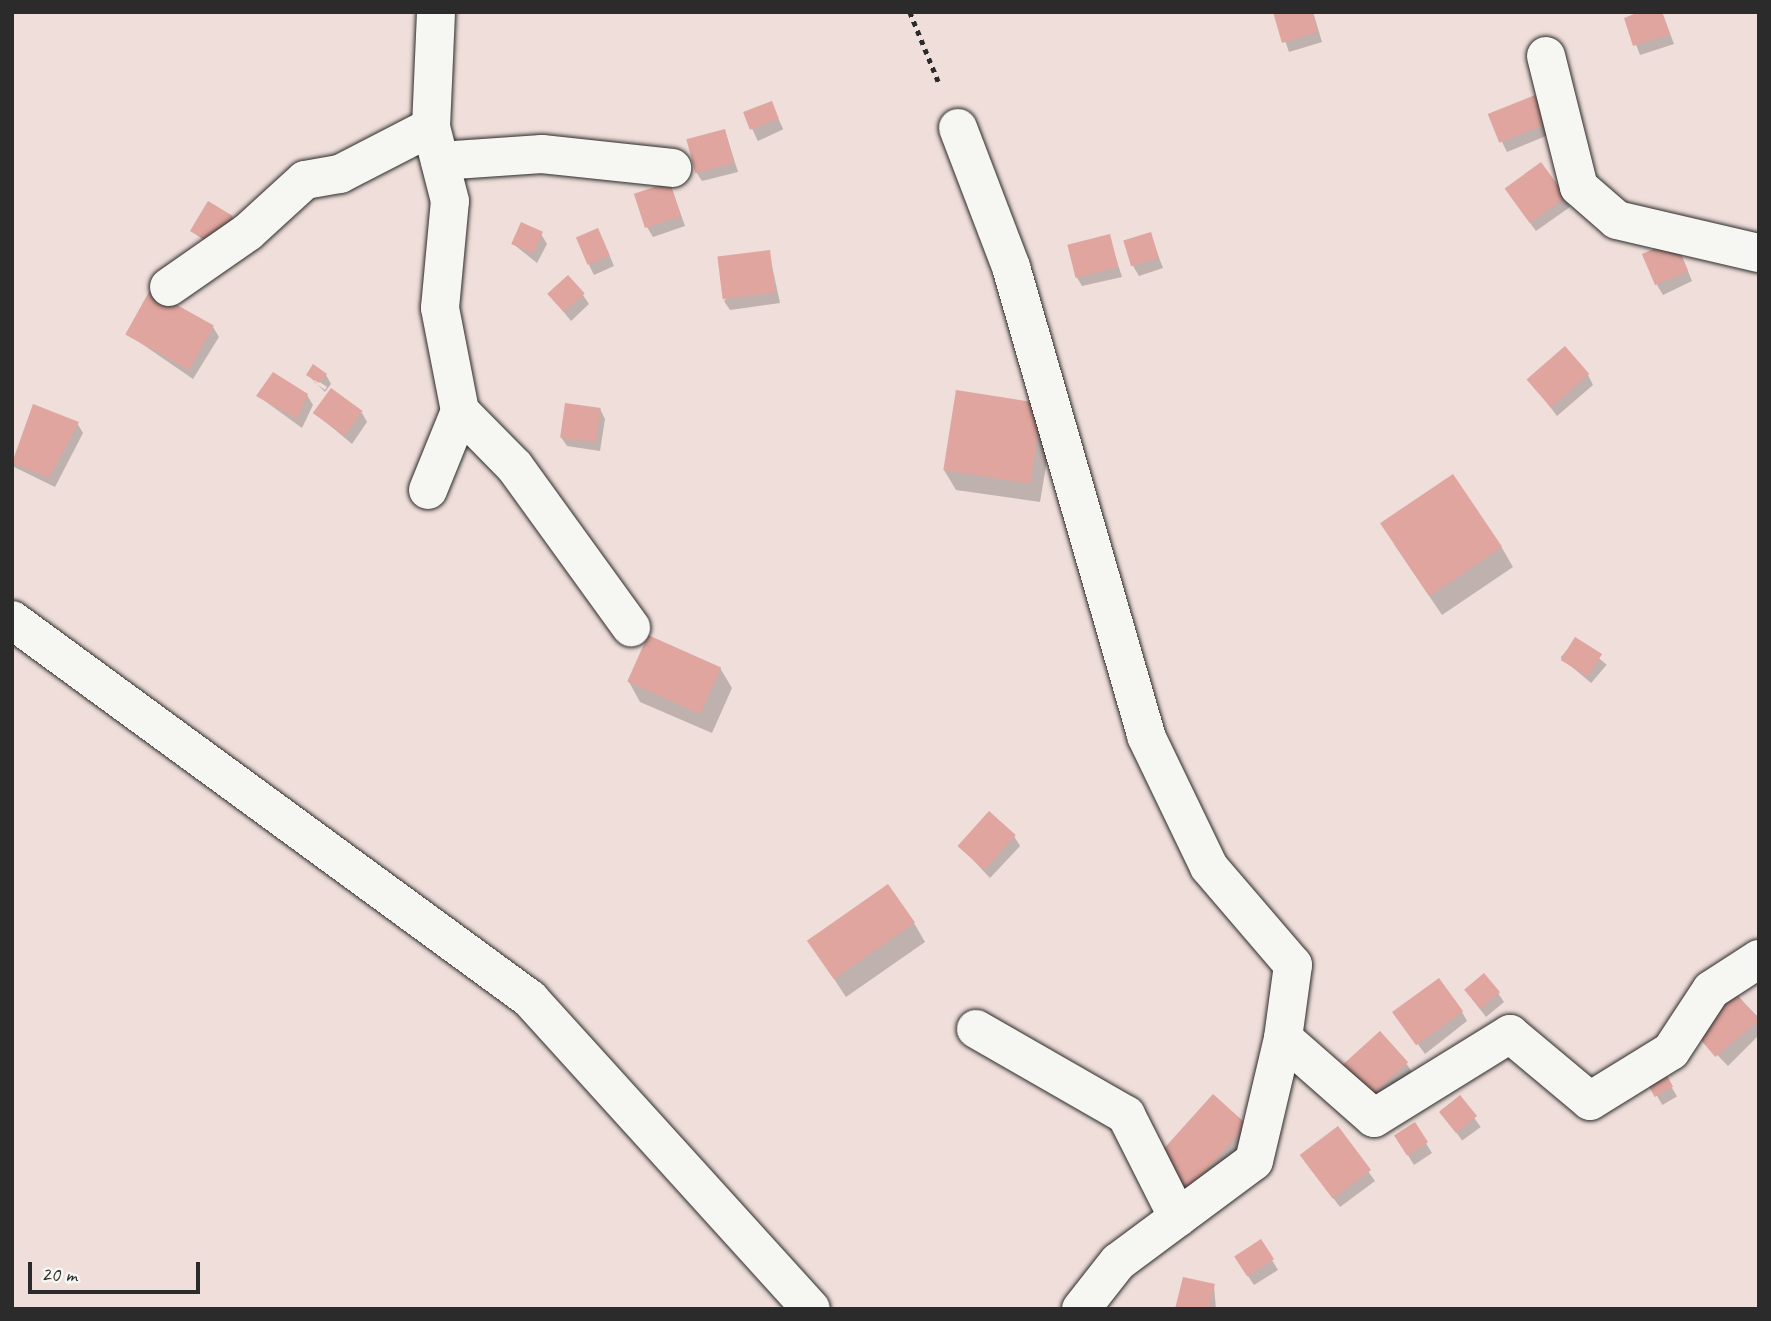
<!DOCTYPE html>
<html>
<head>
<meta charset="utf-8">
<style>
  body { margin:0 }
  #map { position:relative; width:1771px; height:1321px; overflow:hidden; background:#efded9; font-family:Caveat,sans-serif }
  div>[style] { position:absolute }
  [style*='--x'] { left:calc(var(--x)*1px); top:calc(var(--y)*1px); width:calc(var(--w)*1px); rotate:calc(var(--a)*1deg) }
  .shadow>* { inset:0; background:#0003; transform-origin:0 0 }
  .building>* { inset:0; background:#dfa59e; transform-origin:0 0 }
  .path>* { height:4.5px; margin-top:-2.25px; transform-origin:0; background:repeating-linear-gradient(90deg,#2b2b2b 0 5px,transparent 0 10px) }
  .roads { filter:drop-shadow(0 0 2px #2b2b2b) drop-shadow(0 0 2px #2b2b2b) }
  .minor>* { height:38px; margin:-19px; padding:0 19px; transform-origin:19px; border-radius:19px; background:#f6f6f2 }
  span { translate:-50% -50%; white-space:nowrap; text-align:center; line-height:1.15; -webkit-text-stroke:5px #f6f6f2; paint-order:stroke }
  .frame { position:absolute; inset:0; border:14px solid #2b2b2b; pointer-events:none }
  .scale { position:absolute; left:28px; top:1262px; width:172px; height:32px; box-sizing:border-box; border:4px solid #2b2b2b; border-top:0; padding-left:9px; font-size:21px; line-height:24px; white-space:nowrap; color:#2b2b2b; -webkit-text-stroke:5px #f6f6f2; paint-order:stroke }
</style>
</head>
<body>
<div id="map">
  <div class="shadow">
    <div style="clip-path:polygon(1275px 12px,1313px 12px,1322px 42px,1289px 52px)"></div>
    <div style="clip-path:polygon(1662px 12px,1674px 44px,1640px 55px,1626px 19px)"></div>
    <div style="left:771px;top:103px;width:29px;height:28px;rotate:65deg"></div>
    <div style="clip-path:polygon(1540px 106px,1551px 134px,1507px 152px,1502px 142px)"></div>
    <div style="clip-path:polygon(725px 131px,738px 172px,702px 181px,696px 172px)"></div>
    <div style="clip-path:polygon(670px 184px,685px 226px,653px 237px,647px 227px)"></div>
    <div style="clip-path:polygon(1512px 198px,1564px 198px,1570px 207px,1536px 231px)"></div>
    <div style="clip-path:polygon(232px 217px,237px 227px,221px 254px,191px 230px)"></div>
    <div style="clip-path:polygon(541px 234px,547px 244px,537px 263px,512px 243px)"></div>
    <div style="clip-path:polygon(1150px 234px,1163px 268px,1139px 276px,1133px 266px)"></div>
    <div style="clip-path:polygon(1109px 236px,1122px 277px,1082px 286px,1076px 276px)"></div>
    <div style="clip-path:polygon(603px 240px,614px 266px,594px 275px,589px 265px)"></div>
    <div style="clip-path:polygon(769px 252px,780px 303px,730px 310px,724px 301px)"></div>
    <div style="clip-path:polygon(1680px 252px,1692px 281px,1663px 295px,1657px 285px)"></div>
    <div style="clip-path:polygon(549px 294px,583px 295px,589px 304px,571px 321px)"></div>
    <div style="clip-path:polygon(213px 327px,219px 337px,193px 379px,129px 335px)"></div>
    <div style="clip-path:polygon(evenodd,308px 375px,326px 375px,331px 384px,325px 392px,308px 375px,314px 378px,327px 387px,325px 390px,314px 382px,314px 378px)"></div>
    <div style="clip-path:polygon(1588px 375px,1593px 385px,1557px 416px,1528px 378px)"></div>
    <div style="clip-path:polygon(957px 392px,1053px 425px,1040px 502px,956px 490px,944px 470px)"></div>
    <div style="clip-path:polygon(307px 395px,313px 405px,302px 428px,258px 396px)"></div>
    <div style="clip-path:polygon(34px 406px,77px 423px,83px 433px,55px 487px,12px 466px)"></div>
    <div style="clip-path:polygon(600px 409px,605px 419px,600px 451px,567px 446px,561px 437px)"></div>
    <div style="clip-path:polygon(315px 413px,362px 413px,367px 422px,352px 444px)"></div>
    <div style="clip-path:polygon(1394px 544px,1502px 548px,1513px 567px,1442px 615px)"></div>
    <div style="left:1576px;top:639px;width:40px;height:24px;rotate:40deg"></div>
    <div style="clip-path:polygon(720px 668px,732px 688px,712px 733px,640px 702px,629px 682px)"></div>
    <div style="clip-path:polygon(1014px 836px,1020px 846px,990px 878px,959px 845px)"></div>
    <div style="clip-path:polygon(914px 923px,925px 942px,846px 997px,809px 941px)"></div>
    <div style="clip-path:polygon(1730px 988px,1759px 1018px,1759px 1035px,1728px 1066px,1698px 1035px)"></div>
    <div style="clip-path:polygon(1498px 993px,1504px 1002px,1486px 1017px,1472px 999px)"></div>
    <div style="clip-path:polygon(1462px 1012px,1467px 1021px,1425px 1054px,1396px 1014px)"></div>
    <div style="clip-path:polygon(1406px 1063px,1412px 1072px,1376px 1106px,1343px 1068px)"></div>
    <div style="left:1660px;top:1067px;width:34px;height:17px;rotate:60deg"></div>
    <div style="left:1459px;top:1097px;width:37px;height:23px;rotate:54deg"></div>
    <div style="clip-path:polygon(1414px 1124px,1432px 1153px,1414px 1165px,1401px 1144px)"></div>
    <div style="clip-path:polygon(1246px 1126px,1257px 1146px,1200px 1207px,1168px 1178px)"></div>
    <div style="clip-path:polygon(1338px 1129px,1375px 1181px,1340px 1207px,1308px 1165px)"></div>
    <div style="clip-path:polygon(1261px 1242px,1278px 1270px,1254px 1285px,1242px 1267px)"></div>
    <div style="clip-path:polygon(1214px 1286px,1216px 1309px,1177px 1309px)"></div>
  </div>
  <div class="building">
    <div style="clip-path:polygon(1273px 12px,1312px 12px,1318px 32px,1282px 43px)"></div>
    <div style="clip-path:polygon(1639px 12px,1662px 12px,1670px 34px,1633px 46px,1624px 18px)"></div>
    <div style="left:1535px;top:95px;width:31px;height:51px;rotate:68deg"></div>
    <div style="left:772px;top:101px;width:19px;height:31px;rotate:69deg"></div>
    <div style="left:725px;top:129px;width:35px;height:40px;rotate:75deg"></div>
    <div style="left:1541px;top:162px;width:43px;height:45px;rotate:54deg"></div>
    <div style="left:670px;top:182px;width:36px;height:38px;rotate:72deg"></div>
    <div style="left:208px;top:201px;width:29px;height:35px;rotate:31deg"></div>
    <div style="left:521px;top:222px;width:24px;height:24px;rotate:24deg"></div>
    <div style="left:598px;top:228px;width:30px;height:24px;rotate:67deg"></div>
    <div style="left:1151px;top:232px;width:27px;height:29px;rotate:73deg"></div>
    <div style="left:1110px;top:234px;width:34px;height:44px;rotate:76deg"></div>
    <div style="left:1675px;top:240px;width:34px;height:36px;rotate:67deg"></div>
    <div style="left:770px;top:250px;width:43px;height:53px;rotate:83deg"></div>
    <div style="left:568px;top:275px;width:25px;height:28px;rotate:48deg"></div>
    <div style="left:150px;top:290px;width:73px;height:51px;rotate:29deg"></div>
    <div style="left:1565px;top:346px;width:37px;height:51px;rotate:49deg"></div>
    <div style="clip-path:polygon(313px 364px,327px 374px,319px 383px,306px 375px)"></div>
    <div style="clip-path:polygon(273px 372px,308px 394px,297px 419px,256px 396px)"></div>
    <div style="left:331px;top:388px;width:39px;height:31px;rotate:36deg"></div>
    <div style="left:956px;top:390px;width:88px;height:81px;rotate:9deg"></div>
    <div style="left:565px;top:403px;width:36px;height:35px;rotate:8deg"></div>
    <div style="clip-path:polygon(33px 404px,79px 422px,49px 478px,12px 463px)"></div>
    <div style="left:1453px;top:474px;width:88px;height:88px;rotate:56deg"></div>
    <div style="left:648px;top:635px;width:80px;height:51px;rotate:24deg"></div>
    <div style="left:1575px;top:637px;width:32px;height:27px;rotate:32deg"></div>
    <div style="left:989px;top:811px;width:36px;height:47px;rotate:42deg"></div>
    <div style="left:888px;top:884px;width:47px;height:99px;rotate:55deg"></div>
    <div style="left:1484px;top:973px;width:25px;height:26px;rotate:50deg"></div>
    <div style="left:1439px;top:978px;width:41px;height:58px;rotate:54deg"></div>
    <div style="left:1730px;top:986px;width:45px;height:57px;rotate:50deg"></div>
    <div style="left:1380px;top:1031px;width:42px;height:54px;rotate:48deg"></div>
    <div style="left:1661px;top:1065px;width:25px;height:21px;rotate:61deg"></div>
    <div style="left:1213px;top:1094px;width:46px;height:87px;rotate:42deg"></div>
    <div style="left:1460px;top:1095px;width:27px;height:27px;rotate:51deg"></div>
    <div style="left:1415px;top:1122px;width:24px;height:25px;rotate:57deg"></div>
    <div style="left:1338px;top:1126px;width:55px;height:48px;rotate:53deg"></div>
    <div style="left:1261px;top:1239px;width:24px;height:32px;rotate:57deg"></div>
    <div style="clip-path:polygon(1183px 1277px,1215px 1284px,1209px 1309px,1175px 1309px)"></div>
  </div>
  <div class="path">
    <div style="--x:910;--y:12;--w:77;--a:67.8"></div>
  </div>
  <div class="roads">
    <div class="minor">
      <div style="--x:1546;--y:56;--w:135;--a:75.9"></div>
      <div style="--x:1579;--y:187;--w:50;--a:41"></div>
      <div style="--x:1617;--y:220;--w:146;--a:13.1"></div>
      <div style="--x:958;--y:128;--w:149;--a:69.1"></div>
      <div style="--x:1011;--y:267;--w:488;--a:73.9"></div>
      <div style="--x:1146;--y:736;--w:145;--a:64.3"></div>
      <div style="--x:1209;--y:867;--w:129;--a:49.4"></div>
      <div style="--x:1293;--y:965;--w:74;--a:97.8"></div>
      <div style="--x:440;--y:161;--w:102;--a:-3.9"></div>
      <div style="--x:542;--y:154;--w:131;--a:6.1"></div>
      <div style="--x:169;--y:287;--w:96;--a:-34.8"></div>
      <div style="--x:248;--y:232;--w:77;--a:-42.4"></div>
      <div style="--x:305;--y:180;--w:36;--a:-10"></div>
      <div style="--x:340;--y:174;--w:102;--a:-27.3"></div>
      <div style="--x:460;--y:411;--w:78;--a:45.5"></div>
      <div style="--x:515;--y:467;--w:198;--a:54.1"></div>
      <div style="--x:428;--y:490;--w:85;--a:-67.9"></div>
      <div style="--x:460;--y:411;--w:105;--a:-101"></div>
      <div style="--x:440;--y:308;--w:107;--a:-84.7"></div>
      <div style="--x:450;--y:201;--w:76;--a:-104.4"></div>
      <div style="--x:431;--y:127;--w:115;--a:-87.5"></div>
      <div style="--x:12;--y:620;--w:642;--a:36.19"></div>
      <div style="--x:530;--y:999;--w:418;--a:47.8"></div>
      <div style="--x:976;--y:1029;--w:173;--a:29.8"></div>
      <div style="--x:1126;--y:1115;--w:115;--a:63.2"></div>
      <div style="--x:1081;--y:1309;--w:60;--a:-51.8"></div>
      <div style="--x:1118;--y:1262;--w:169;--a:-36.6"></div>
      <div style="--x:1254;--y:1161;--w:126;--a:-76.7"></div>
      <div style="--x:1283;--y:1038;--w:121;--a:41.3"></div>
      <div style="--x:1374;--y:1118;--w:160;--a:-31.7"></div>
      <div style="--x:1510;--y:1034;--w:104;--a:39.9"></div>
      <div style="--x:1590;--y:1101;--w:95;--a:-31.7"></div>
      <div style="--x:1671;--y:1051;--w:73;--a:-56.7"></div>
      <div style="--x:1711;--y:990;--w:57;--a:-32.9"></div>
    </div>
  </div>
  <div class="frame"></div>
  <div class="scale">20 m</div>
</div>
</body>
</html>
